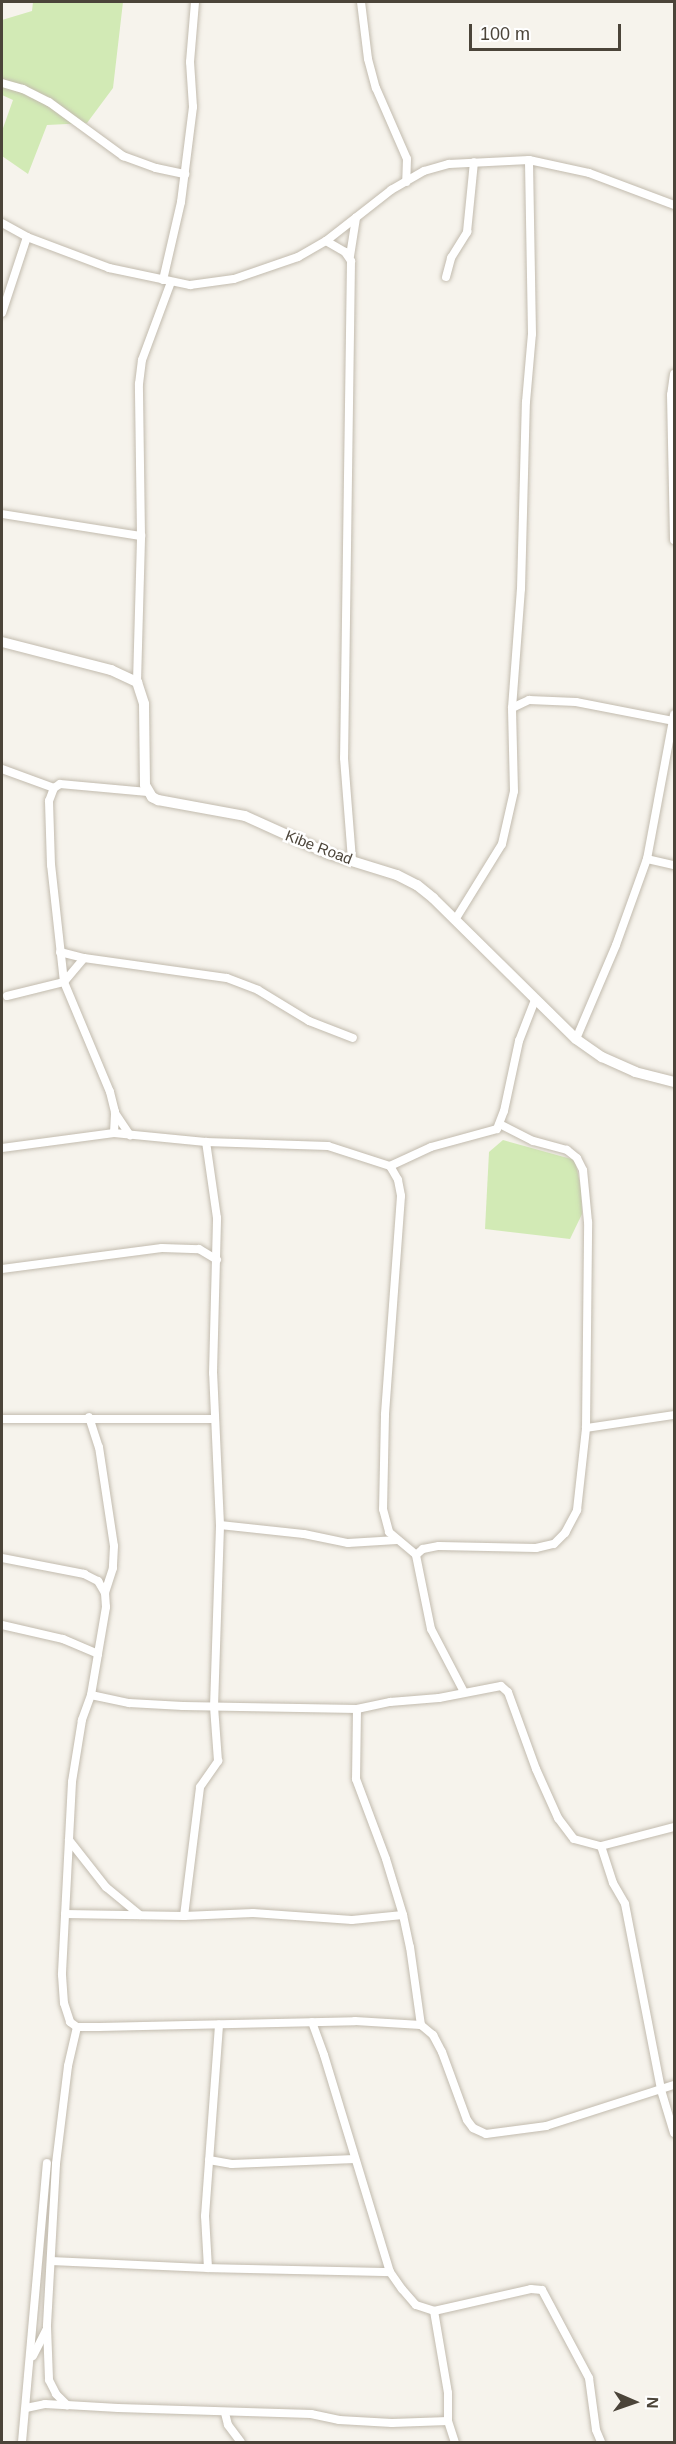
<!DOCTYPE html>
<html>
<head>
<meta charset="utf-8">
<style>
  body { margin:0 }
  #map { position:relative; width:676px; height:2444px; overflow:hidden; background:#f6f3ec; font-family:Helvetica,sans-serif }
  div>[style] { position:absolute }
  [style*='--x'] { left:calc(var(--x)*1px); top:calc(var(--y)*1px); width:calc(var(--w)*1px); rotate:calc(var(--a)*1deg) }
  .green>* { inset:0; background:#d2eab5 }
  .roads { filter:drop-shadow(0 0 2px #c2bbae) drop-shadow(0 0 2px #c2bbae) }
  .minor>* { height:8px; margin:-4px; padding:0 4px; transform-origin:4px; border-radius:4px; background:#fff }
  .tertiary>* { height:10px; margin:-5px; padding:0 5px; transform-origin:5px; border-radius:5px; background:#fff }
  span { translate:-50% -50%; white-space:nowrap; text-align:center; line-height:1.15; -webkit-text-stroke:5px #fff; paint-order:stroke }
  .street-label { font-size:15px; color:#4b4439 }
  .frame { position:absolute; inset:0; border:3px solid #4b4439; pointer-events:none }
  .north { position:absolute; left:604px; top:2372px; width:60px; height:60px; -webkit-text-stroke:4px #fff; paint-order:stroke; rotate:92deg; font-size:16px; font-weight:700; line-height:24px; text-align:center; color:#4b4439 }
  .north::after { content:''; display:block; margin:auto; width:21px; height:27px; background:#4b4439; clip-path:polygon(50% 0,100% 100%,50% 72%,0 100%) }
  .scale { position:absolute; left:469px; top:24px; width:152px; height:27px; box-sizing:border-box; border:3px solid #4b4439; border-top:0; padding-left:8px; font-size:18px; line-height:21px; white-space:nowrap; color:#4b4439; -webkit-text-stroke:4px #fff; paint-order:stroke }
</style>
</head>
<body>
<div id="map">
  <div class="green">
    <div style="clip-path:polygon(33px 2px,123px 2px,113px 88px,87px 123px,47px 125px,28px 174px,2px 156px,2px 131px,13px 100px,2px 95px,2px 20px,32px 11px)"></div>
    <div style="clip-path:polygon(503px 1140px,575px 1160px,581px 1188px,582px 1214px,570px 1239px,485px 1229px,489px 1152px)"></div>
  </div>
  <div class="roads">
    <div class="minor">
      <div style="--x:361;--y:2;--w:57;--a:83"></div>
      <div style="--x:368;--y:59;--w:30;--a:75"></div>
      <div style="--x:376;--y:88;--w:77;--a:66.4"></div>
      <div style="--x:407;--y:159;--w:23;--a:92"></div>
      <div style="--x:2;--y:83;--w:22;--a:16"></div>
      <div style="--x:23;--y:89;--w:29;--a:27"></div>
      <div style="--x:49;--y:102;--w:92;--a:36.1"></div>
      <div style="--x:123;--y:156;--w:35;--a:20"></div>
      <div style="--x:156;--y:168;--w:30;--a:12"></div>
      <div style="--x:2;--y:223;--w:29;--a:29"></div>
      <div style="--x:27;--y:237;--w:88;--a:20.7"></div>
      <div style="--x:109;--y:268;--w:83;--a:11.9"></div>
      <div style="--x:190;--y:285;--w:44;--a:-7.8"></div>
      <div style="--x:234;--y:279;--w:68;--a:-19"></div>
      <div style="--x:298;--y:257;--w:32;--a:-30"></div>
      <div style="--x:326;--y:241;--w:83;--a:-38.1"></div>
      <div style="--x:391;--y:190;--w:38;--a:-30"></div>
      <div style="--x:424;--y:171;--w:26;--a:-16"></div>
      <div style="--x:449;--y:164;--w:80;--a:-2.9"></div>
      <div style="--x:529;--y:160;--w:61;--a:12.2"></div>
      <div style="--x:589;--y:173;--w:91;--a:20.6"></div>
      <div style="--x:326;--y:241;--w:22;--a:30"></div>
      <div style="--x:345;--y:252;--w:11;--a:56"></div>
      <div style="--x:351;--y:261;--w:497;--a:90.8"></div>
      <div style="--x:344;--y:758;--w:102;--a:85.5"></div>
      <div style="--x:350;--y:256;--w:39;--a:-81"></div>
      <div style="--x:446;--y:277;--w:20;--a:-75"></div>
      <div style="--x:451;--y:258;--w:31;--a:-58"></div>
      <div style="--x:467;--y:232;--w:70;--a:-84.3"></div>
      <div style="--x:163;--y:280;--w:80;--a:-77"></div>
      <div style="--x:181;--y:202;--w:96;--a:-82.8"></div>
      <div style="--x:193;--y:107;--w:45;--a:-93.8"></div>
      <div style="--x:190;--y:62;--w:60;--a:-85.2"></div>
      <div style="--x:2;--y:313;--w:80;--a:-71.8"></div>
      <div style="--x:674;--y:374;--w:21;--a:98"></div>
      <div style="--x:671;--y:395;--w:145;--a:88.8"></div>
      <div style="--x:2;--y:514;--w:141;--a:9"></div>
      <div style="--x:137;--y:682;--w:146;--a:-88.4"></div>
      <div style="--x:141;--y:536;--w:152;--a:-90.8"></div>
      <div style="--x:139;--y:384;--w:24;--a:-83"></div>
      <div style="--x:142;--y:360;--w:83;--a:-69.6"></div>
      <div style="--x:512;--y:708;--w:19;--a:-25"></div>
      <div style="--x:529;--y:700;--w:47;--a:2.4"></div>
      <div style="--x:576;--y:702;--w:100;--a:11"></div>
      <div style="--x:2;--y:769;--w:55;--a:20.1"></div>
      <div style="--x:647;--y:859;--w:28;--a:13"></div>
      <div style="--x:455;--y:920;--w:89;--a:-58.3"></div>
      <div style="--x:502;--y:844;--w:54;--a:-77.2"></div>
      <div style="--x:514;--y:791;--w:83;--a:-91.4"></div>
      <div style="--x:512;--y:708;--w:119;--a:-85.7"></div>
      <div style="--x:521;--y:589;--w:187;--a:-88.5"></div>
      <div style="--x:526;--y:402;--w:68;--a:-85"></div>
      <div style="--x:532;--y:334;--w:174;--a:-91"></div>
      <div style="--x:60;--y:952;--w:25;--a:14"></div>
      <div style="--x:84;--y:958;--w:144;--a:8"></div>
      <div style="--x:227;--y:978;--w:33;--a:21"></div>
      <div style="--x:258;--y:990;--w:60;--a:31.3"></div>
      <div style="--x:309;--y:1021;--w:47;--a:21.1"></div>
      <div style="--x:7;--y:996;--w:59;--a:-13.8"></div>
      <div style="--x:64;--y:982;--w:31;--a:-50"></div>
      <div style="--x:576;--y:1039;--w:102;--a:-66.9"></div>
      <div style="--x:616;--y:945;--w:91;--a:-70.2"></div>
      <div style="--x:647;--y:859;--w:147;--a:-79.4"></div>
      <div style="--x:115;--y:1113;--w:27;--a:56"></div>
      <div style="--x:114;--y:1133;--w:21;--a:-87"></div>
      <div style="--x:115;--y:1112;--w:21;--a:-104"></div>
      <div style="--x:110;--y:1092;--w:119;--a:-112.7"></div>
      <div style="--x:64;--y:982;--w:118;--a:-96.3"></div>
      <div style="--x:51;--y:865;--w:64;--a:-91.8"></div>
      <div style="--x:49;--y:801;--w:14;--a:-69"></div>
      <div style="--x:54;--y:788;--w:7;--a:-34"></div>
      <div style="--x:60;--y:784;--w:88;--a:5.2"></div>
      <div style="--x:2;--y:1148;--w:113;--a:-7.6"></div>
      <div style="--x:114;--y:1133;--w:92;--a:5.6"></div>
      <div style="--x:206;--y:1142;--w:122;--a:1.9"></div>
      <div style="--x:328;--y:1146;--w:65;--a:17.9"></div>
      <div style="--x:390;--y:1166;--w:16;--a:60"></div>
      <div style="--x:398;--y:1180;--w:16;--a:79"></div>
      <div style="--x:401;--y:1196;--w:220;--a:94.2"></div>
      <div style="--x:385;--y:1415;--w:94;--a:91.2"></div>
      <div style="--x:383;--y:1509;--w:24;--a:75"></div>
      <div style="--x:389;--y:1532;--w:35;--a:40"></div>
      <div style="--x:390;--y:1166;--w:45;--a:-24.9"></div>
      <div style="--x:431;--y:1147;--w:68;--a:-15.3"></div>
      <div style="--x:497;--y:1129;--w:19;--a:-69"></div>
      <div style="--x:504;--y:1111;--w:72;--a:-77.9"></div>
      <div style="--x:519;--y:1041;--w:44;--a:-68.7"></div>
      <div style="--x:2;--y:1269;--w:161;--a:-7.5"></div>
      <div style="--x:162;--y:1248;--w:37;--a:2"></div>
      <div style="--x:199;--y:1249;--w:21;--a:31"></div>
      <div style="--x:89;--y:1417;--w:32;--a:72"></div>
      <div style="--x:99;--y:1447;--w:100;--a:81.4"></div>
      <div style="--x:114;--y:1546;--w:22;--a:93"></div>
      <div style="--x:113;--y:1568;--w:26;--a:108"></div>
      <div style="--x:2;--y:1419;--w:211;--a:0"></div>
      <div style="--x:586;--y:1428;--w:89;--a:-8.4"></div>
      <div style="--x:220;--y:1525;--w:84;--a:6.1"></div>
      <div style="--x:304;--y:1534;--w:45;--a:11.6"></div>
      <div style="--x:348;--y:1543;--w:49;--a:-3.5"></div>
      <div style="--x:2;--y:1558;--w:84;--a:11"></div>
      <div style="--x:84;--y:1574;--w:16;--a:27"></div>
      <div style="--x:98;--y:1581;--w:14;--a:60"></div>
      <div style="--x:105;--y:1593;--w:14;--a:86"></div>
      <div style="--x:106;--y:1607;--w:48;--a:99.7"></div>
      <div style="--x:98;--y:1654;--w:42;--a:99.7"></div>
      <div style="--x:91;--y:1695;--w:27;--a:110"></div>
      <div style="--x:82;--y:1720;--w:63;--a:99.2"></div>
      <div style="--x:72;--y:1782;--w:193;--a:93"></div>
      <div style="--x:62;--y:1975;--w:28;--a:86"></div>
      <div style="--x:64;--y:2003;--w:20;--a:72"></div>
      <div style="--x:70;--y:2022;--w:9;--a:36"></div>
      <div style="--x:77;--y:2027;--w:22;--a:0"></div>
      <div style="--x:99;--y:2027;--w:256;--a:-1.3"></div>
      <div style="--x:355;--y:2021;--w:66;--a:3.5"></div>
      <div style="--x:421;--y:2025;--w:16;--a:40"></div>
      <div style="--x:433;--y:2035;--w:19;--a:62"></div>
      <div style="--x:442;--y:2052;--w:72;--a:69.8"></div>
      <div style="--x:467;--y:2120;--w:10;--a:53"></div>
      <div style="--x:473;--y:2128;--w:14;--a:25"></div>
      <div style="--x:486;--y:2134;--w:61;--a:-7.6"></div>
      <div style="--x:546;--y:2126;--w:134;--a:-17.8"></div>
      <div style="--x:2;--y:1625;--w:63;--a:12.9"></div>
      <div style="--x:63;--y:1639;--w:38;--a:23"></div>
      <div style="--x:464;--y:1692;--w:71;--a:-117.6"></div>
      <div style="--x:431;--y:1629;--w:76;--a:-101.5"></div>
      <div style="--x:416;--y:1555;--w:9;--a:-41"></div>
      <div style="--x:423;--y:1549;--w:16;--a:-11"></div>
      <div style="--x:439;--y:1546;--w:97;--a:1.2"></div>
      <div style="--x:536;--y:1548;--w:18;--a:-13"></div>
      <div style="--x:554;--y:1544;--w:16;--a:-45"></div>
      <div style="--x:565;--y:1533;--w:26;--a:-62"></div>
      <div style="--x:577;--y:1510;--w:82;--a:-83.7"></div>
      <div style="--x:586;--y:1428;--w:206;--a:-89.4"></div>
      <div style="--x:588;--y:1222;--w:52;--a:-95.5"></div>
      <div style="--x:583;--y:1170;--w:13;--a:-117"></div>
      <div style="--x:577;--y:1158;--w:13;--a:-141"></div>
      <div style="--x:567;--y:1150;--w:35;--a:-165"></div>
      <div style="--x:533;--y:1141;--w:37;--a:-153"></div>
      <div style="--x:91;--y:1695;--w:39;--a:12"></div>
      <div style="--x:129;--y:1703;--w:54;--a:3.2"></div>
      <div style="--x:183;--y:1706;--w:174;--a:1"></div>
      <div style="--x:357;--y:1709;--w:34;--a:-12"></div>
      <div style="--x:390;--y:1702;--w:49;--a:-4.7"></div>
      <div style="--x:439;--y:1698;--w:63;--a:-11"></div>
      <div style="--x:501;--y:1686;--w:9;--a:41"></div>
      <div style="--x:508;--y:1692;--w:82;--a:70"></div>
      <div style="--x:536;--y:1769;--w:54;--a:65.8"></div>
      <div style="--x:558;--y:1818;--w:26;--a:53"></div>
      <div style="--x:574;--y:1839;--w:28;--a:15"></div>
      <div style="--x:601;--y:1846;--w:39;--a:72"></div>
      <div style="--x:613;--y:1883;--w:24;--a:60"></div>
      <div style="--x:625;--y:1904;--w:189;--a:79"></div>
      <div style="--x:661;--y:2090;--w:45;--a:73.2"></div>
      <div style="--x:357;--y:1709;--w:70;--a:90.8"></div>
      <div style="--x:356;--y:1779;--w:85;--a:69.4"></div>
      <div style="--x:386;--y:1859;--w:59;--a:73.1"></div>
      <div style="--x:403;--y:1915;--w:33;--a:78"></div>
      <div style="--x:410;--y:1947;--w:79;--a:82"></div>
      <div style="--x:69;--y:1840;--w:60;--a:51.8"></div>
      <div style="--x:106;--y:1887;--w:44;--a:39.5"></div>
      <div style="--x:601;--y:1846;--w:75;--a:-14.6"></div>
      <div style="--x:65;--y:1914;--w:119;--a:1"></div>
      <div style="--x:184;--y:1916;--w:69;--a:-2.5"></div>
      <div style="--x:253;--y:1913;--w:99;--a:4"></div>
      <div style="--x:352;--y:1920;--w:51;--a:-5.6"></div>
      <div style="--x:184;--y:1916;--w:130;--a:-82.9"></div>
      <div style="--x:200;--y:1787;--w:32;--a:-55"></div>
      <div style="--x:218;--y:1761;--w:54;--a:-94.2"></div>
      <div style="--x:214;--y:1707;--w:182;--a:-88.1"></div>
      <div style="--x:220;--y:1525;--w:152;--a:-92.6"></div>
      <div style="--x:213;--y:1373;--w:155;--a:-88.5"></div>
      <div style="--x:217;--y:1218;--w:77;--a:-98.2"></div>
      <div style="--x:312;--y:2022;--w:35;--a:70"></div>
      <div style="--x:324;--y:2055;--w:227;--a:73.1"></div>
      <div style="--x:390;--y:2272;--w:21;--a:55"></div>
      <div style="--x:402;--y:2289;--w:21;--a:49"></div>
      <div style="--x:416;--y:2305;--w:19;--a:18"></div>
      <div style="--x:434;--y:2311;--w:99;--a:-12.8"></div>
      <div style="--x:531;--y:2289;--w:11;--a:5"></div>
      <div style="--x:542;--y:2290;--w:100;--a:61.9"></div>
      <div style="--x:589;--y:2378;--w:52;--a:82.3"></div>
      <div style="--x:596;--y:2430;--w:13;--a:67"></div>
      <div style="--x:77;--y:2027;--w:40;--a:103"></div>
      <div style="--x:68;--y:2066;--w:99;--a:97"></div>
      <div style="--x:56;--y:2164;--w:163;--a:93.2"></div>
      <div style="--x:47;--y:2327;--w:53;--a:87.8"></div>
      <div style="--x:49;--y:2380;--w:16;--a:63"></div>
      <div style="--x:56;--y:2394;--w:16;--a:45"></div>
      <div style="--x:67;--y:2405;--w:51;--a:3.4"></div>
      <div style="--x:118;--y:2408;--w:193;--a:1.8"></div>
      <div style="--x:311;--y:2414;--w:29;--a:12"></div>
      <div style="--x:339;--y:2420;--w:53;--a:3.2"></div>
      <div style="--x:392;--y:2423;--w:56;--a:-2"></div>
      <div style="--x:209;--y:2160;--w:23;--a:10"></div>
      <div style="--x:232;--y:2164;--w:123;--a:-2.3"></div>
      <div style="--x:51;--y:2261;--w:157;--a:2.6"></div>
      <div style="--x:208;--y:2268;--w:52;--a:-93.3"></div>
      <div style="--x:205;--y:2216;--w:192;--a:-85.8"></div>
      <div style="--x:208;--y:2268;--w:182;--a:1.3"></div>
      <div style="--x:434;--y:2311;--w:83;--a:80.3"></div>
      <div style="--x:448;--y:2393;--w:28;--a:90"></div>
      <div style="--x:448;--y:2421;--w:22;--a:72"></div>
      <div style="--x:33;--y:2356;--w:29;--a:-63"></div>
      <div style="--x:26;--y:2408;--w:19;--a:-12"></div>
      <div style="--x:45;--y:2404;--w:22;--a:3"></div>
      <div style="--x:225;--y:2413;--w:12;--a:76"></div>
      <div style="--x:228;--y:2425;--w:21;--a:53"></div>
      <div style="--x:22;--y:2442;--w:280;--a:-84.9"></div>
    </div>
    <div class="tertiary">
      <div style="--x:2;--y:642;--w:113;--a:14.4"></div>
      <div style="--x:111;--y:670;--w:29;--a:25"></div>
      <div style="--x:137;--y:682;--w:23;--a:72"></div>
      <div style="--x:144;--y:704;--w:81;--a:89.3"></div>
      <div style="--x:145;--y:785;--w:14;--a:60"></div>
      <div style="--x:152;--y:797;--w:7;--a:27"></div>
      <div style="--x:158;--y:800;--w:88;--a:10.4"></div>
      <div style="--x:245;--y:816;--w:92;--a:24.3"></div>
      <div style="--x:329;--y:854;--w:71;--a:17.2"></div>
      <div style="--x:397;--y:875;--w:22;--a:27"></div>
      <div style="--x:417;--y:885;--w:21;--a:39"></div>
      <div style="--x:433;--y:898;--w:201;--a:44.6"></div>
      <div style="--x:576;--y:1039;--w:32;--a:35"></div>
      <div style="--x:602;--y:1057;--w:36;--a:24"></div>
      <div style="--x:635;--y:1072;--w:40;--a:14.4"></div>
    </div>
  </div>
  <div class="street-label">
    <span style="left:319px;top:847px;rotate:21deg">Kibe Road</span>
  </div>
  <div class="frame"></div>
  <div class="north">N</div>
  <div class="scale">100 m</div>
</div>
</body>
</html>
